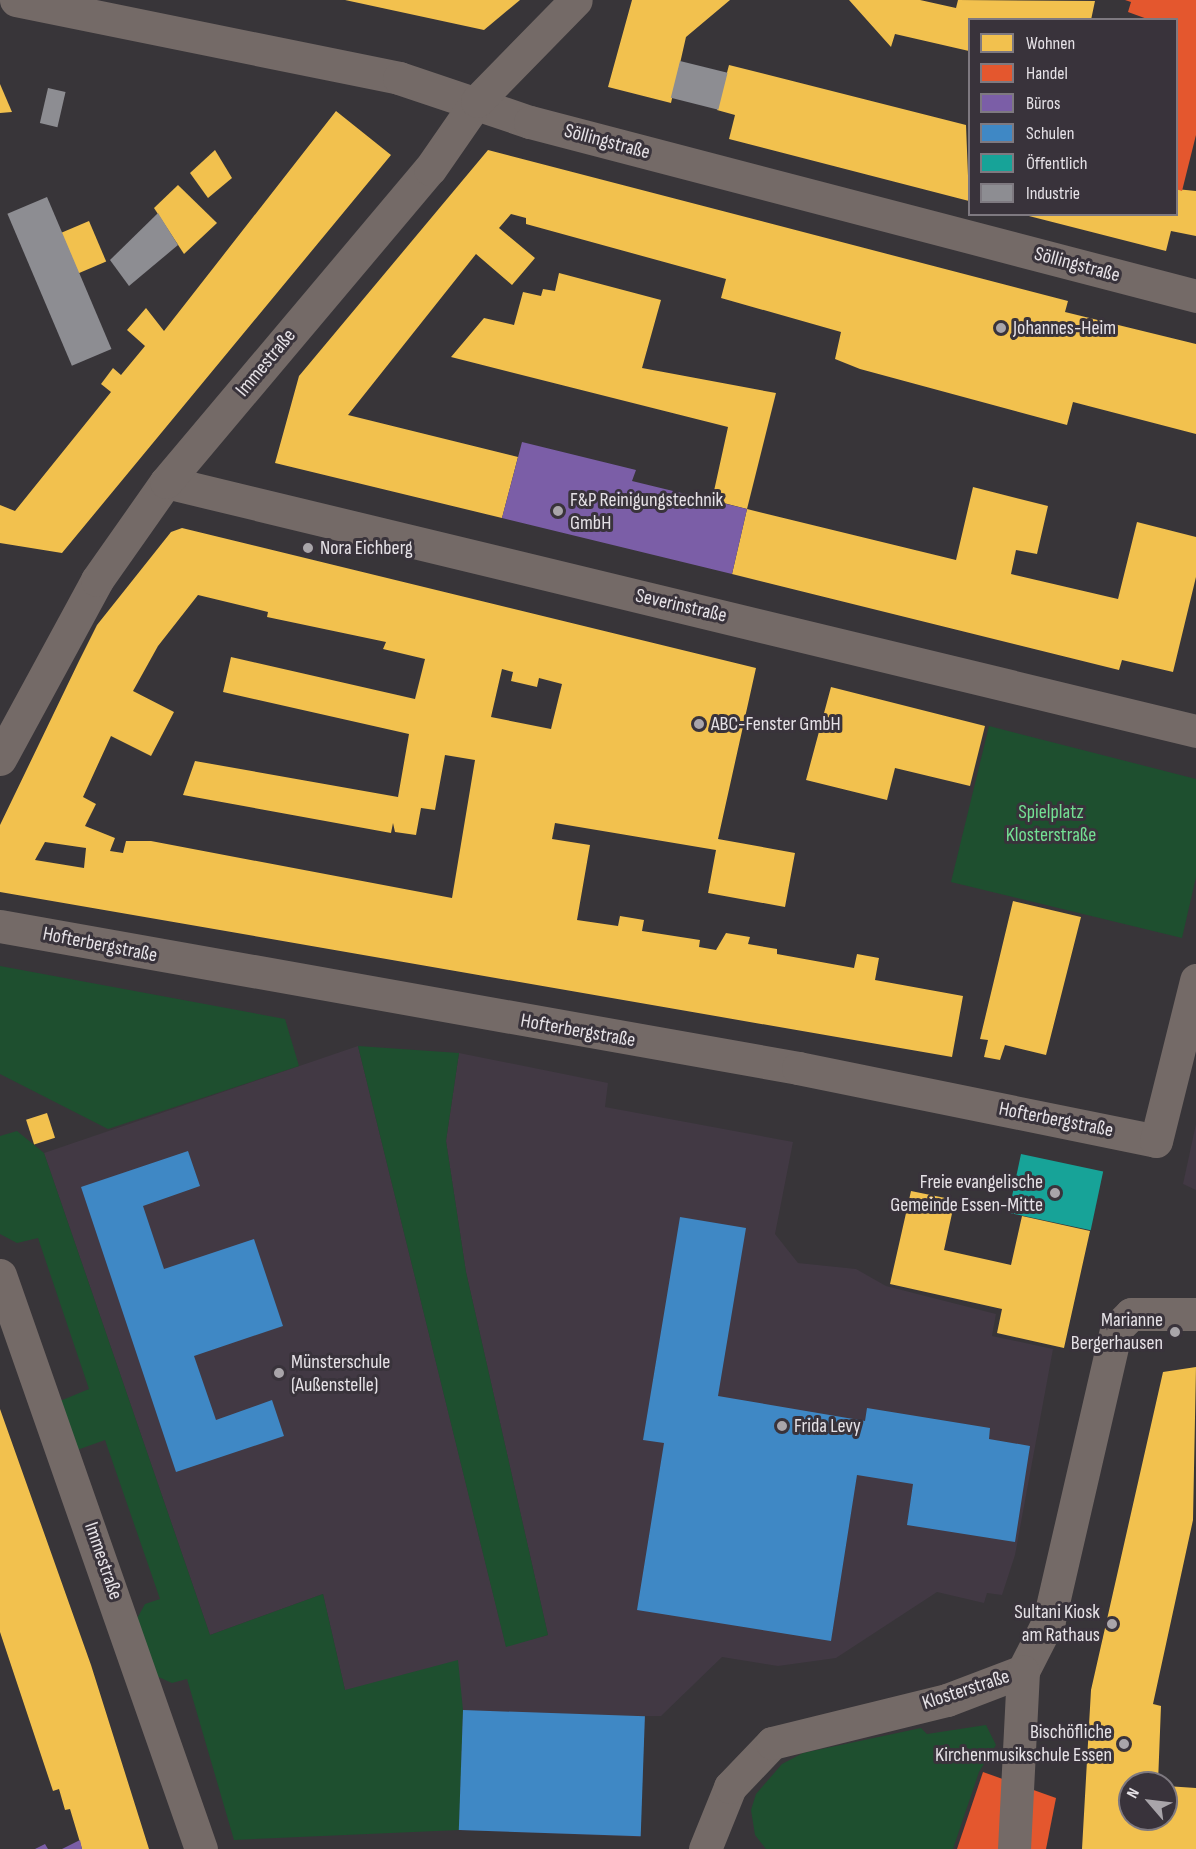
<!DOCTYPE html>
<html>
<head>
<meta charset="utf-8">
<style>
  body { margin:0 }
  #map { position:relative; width:1196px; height:1849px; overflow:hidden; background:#383539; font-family:"Sofia Sans Condensed",sans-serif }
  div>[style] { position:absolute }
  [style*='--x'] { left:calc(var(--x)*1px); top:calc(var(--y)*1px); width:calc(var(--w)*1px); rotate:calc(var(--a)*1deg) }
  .built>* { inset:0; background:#423944 }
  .green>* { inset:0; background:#1e4f2f }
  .homes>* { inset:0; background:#f2c14e; transform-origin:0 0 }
  .shops>* { inset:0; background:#e4572e }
  .offices>* { inset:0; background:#7b5ea7 }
  .schools>* { inset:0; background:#3f88c5; transform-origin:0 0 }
  .public>* { inset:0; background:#17a398; transform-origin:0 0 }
  .industry>* { inset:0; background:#8d8d92; transform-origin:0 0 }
  .minor>* { height:33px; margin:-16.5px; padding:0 16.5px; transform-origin:16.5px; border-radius:16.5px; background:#746a67 }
  .dots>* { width:16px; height:16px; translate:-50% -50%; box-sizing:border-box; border:3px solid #39333b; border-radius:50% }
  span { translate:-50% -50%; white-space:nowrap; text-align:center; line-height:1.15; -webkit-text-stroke:6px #39333b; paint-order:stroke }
  .street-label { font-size:20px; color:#e6e2e7 }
  .poi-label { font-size:20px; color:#e6e2e7 }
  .left { translate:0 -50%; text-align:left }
  .right { translate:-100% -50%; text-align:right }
  .park-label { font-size:20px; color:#73e093 }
  .legend { position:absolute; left:968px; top:18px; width:210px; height:198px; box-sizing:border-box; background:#39333b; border:2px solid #7e7980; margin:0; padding:8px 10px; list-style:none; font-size:18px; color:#e6e2e7 }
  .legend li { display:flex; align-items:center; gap:12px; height:30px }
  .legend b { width:30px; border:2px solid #7e7980 }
  .north { position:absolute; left:1118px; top:1771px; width:60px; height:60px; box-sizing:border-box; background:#39333b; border:2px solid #7e7980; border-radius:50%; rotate:298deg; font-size:16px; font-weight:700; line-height:24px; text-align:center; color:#e6e2e7 }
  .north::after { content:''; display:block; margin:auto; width:21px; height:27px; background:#a9a5aa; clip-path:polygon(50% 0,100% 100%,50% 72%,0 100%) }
</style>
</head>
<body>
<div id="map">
  <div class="built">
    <div style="clip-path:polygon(358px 1046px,506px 1646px,548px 1635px,466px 1272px,446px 1141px,459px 1053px,608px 1083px,605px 1107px,793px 1142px,775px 1234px,798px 1263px,856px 1269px,886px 1286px,996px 1314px,992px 1336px,1053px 1349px,1015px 1555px,1002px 1595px,987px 1593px,984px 1603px,937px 1592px,836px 1658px,778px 1666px,722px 1657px,661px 1716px,645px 1716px,640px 1837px,459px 1830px,463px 1710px,345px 1690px,323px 1594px,210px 1635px,44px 1153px)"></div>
    <div style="clip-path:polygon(1196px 1124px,1196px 1190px,1183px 1184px)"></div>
  </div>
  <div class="green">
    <div style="clip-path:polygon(989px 726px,1196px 779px,1196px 877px,1182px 938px,951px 882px)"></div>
    <div style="clip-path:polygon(0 966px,285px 1019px,299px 1066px,108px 1129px,0 1074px)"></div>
    <div style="clip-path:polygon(358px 1046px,459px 1053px,446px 1141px,466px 1272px,548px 1635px,506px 1647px)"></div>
    <div style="clip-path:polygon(17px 1131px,44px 1153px,210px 1635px,323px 1594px,345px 1690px,458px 1660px,463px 1710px,459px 1830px,234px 1840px,187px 1679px,172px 1683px,154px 1675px,135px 1622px,145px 1604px,160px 1599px,105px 1440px,77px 1450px,60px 1401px,89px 1389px,38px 1238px,17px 1243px,0 1234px,0 1136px)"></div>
    <div style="clip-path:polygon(986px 1725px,996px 1745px,979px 1772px,953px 1849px,766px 1849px,755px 1835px,751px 1810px,756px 1794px,782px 1764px,803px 1753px,921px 1728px,927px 1734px)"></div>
  </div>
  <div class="homes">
    <div style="clip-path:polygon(345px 0,520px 0,484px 30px)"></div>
    <div style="clip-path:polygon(730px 0,686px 37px,671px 103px,608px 87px,632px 0)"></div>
    <div style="clip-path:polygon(849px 0,920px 0,956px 8px,958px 0,1095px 1px,1091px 20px,969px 20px,969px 51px,895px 34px,891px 47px)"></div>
    <div style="clip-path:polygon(729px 65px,966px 125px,969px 201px,729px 139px,735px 115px,717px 110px)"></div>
    <div style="clip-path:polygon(0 84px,12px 112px,0 113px)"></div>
    <div style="clip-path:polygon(336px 111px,391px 155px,62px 553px,0 543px,0 505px,15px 511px,111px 392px,101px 384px,113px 368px,121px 375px,145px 346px,127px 330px,146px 308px,164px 331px)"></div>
    <div style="clip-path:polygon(215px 150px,232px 178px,208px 198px,190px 173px)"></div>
    <div style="clip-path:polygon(488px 150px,1068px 301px,1065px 312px,1196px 344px,1196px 434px,1073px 402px,1067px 425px,860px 369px,835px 359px,841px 332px,721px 298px,726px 279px,526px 224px,526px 218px,511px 214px,499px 228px,535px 258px,512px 285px,476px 254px,348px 415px,518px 457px,502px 518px,275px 463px,299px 376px)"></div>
    <div style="clip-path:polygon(178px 185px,217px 223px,184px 254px,154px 208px)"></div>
    <div style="clip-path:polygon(1176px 189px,1196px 191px,1196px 236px,1171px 231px,1166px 251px,1025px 215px,1176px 214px)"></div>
    <div style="left:89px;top:221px;width:44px;height:30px;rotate:67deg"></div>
    <div style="clip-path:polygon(559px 273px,661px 300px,642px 368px,776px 393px,747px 509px,712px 500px,728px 427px,451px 357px,484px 318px,514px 325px,523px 292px,541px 296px,543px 289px,555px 291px)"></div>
    <div style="clip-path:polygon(973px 487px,1048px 506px,1037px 554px,1016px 550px,1011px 574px,1118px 599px,1137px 522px,1196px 537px,1196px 577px,1173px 672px,1122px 660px,1119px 670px,732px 574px,747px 509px,956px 560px)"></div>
    <div style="clip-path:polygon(evenodd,182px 528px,756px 668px,718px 839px,795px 853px,785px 907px,708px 893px,716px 850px,555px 823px,552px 839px,590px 845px,577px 920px,618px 926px,620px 916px,644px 920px,642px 931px,700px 940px,699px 947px,716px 950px,726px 933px,750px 937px,748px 944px,777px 949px,777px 954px,854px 968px,857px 954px,879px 958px,875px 980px,963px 996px,952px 1057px,0 892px,0 825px,79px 661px,97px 625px,171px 532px,182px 528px,198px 595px,268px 612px,267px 617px,386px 642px,383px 649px,425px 659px,415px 699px,231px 657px,223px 692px,409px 734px,398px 797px,195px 761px,183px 795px,391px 833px,393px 823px,395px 832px,416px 835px,421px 808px,435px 810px,445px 755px,475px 760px,452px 898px,151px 841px,126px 841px,123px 853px,110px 851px,115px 838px,85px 826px,96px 804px,83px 797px,111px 736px,151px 756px,174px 712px,133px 691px,158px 646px,198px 595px,182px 528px,502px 669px,513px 672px,511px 681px,537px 687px,539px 678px,562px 684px,551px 729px,491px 717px,502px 669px,182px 528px,45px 842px,86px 848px,84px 868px,35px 860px,45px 842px)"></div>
    <div style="clip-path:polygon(831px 687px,985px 726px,970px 786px,895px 768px,887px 800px,806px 780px)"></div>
    <div style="clip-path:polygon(1013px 901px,1081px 917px,1046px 1055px,1005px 1045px,1000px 1060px,984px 1057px,988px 1040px,980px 1039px)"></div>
    <div style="left:47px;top:1113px;width:26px;height:22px;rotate:72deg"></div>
    <div style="clip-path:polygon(911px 1191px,955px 1200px,944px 1250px,1011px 1265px,1022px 1216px,1090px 1231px,1064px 1348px,997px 1333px,1002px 1309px,890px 1284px)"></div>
    <div style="clip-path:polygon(1196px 1367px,1193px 1520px,1153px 1704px,1161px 1706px,1158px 1783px,1130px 1783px,1130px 1819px,1166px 1819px,1166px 1786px,1196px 1788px,1196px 1849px,1082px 1849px,1091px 1690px,1163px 1372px)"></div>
    <div style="clip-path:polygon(0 1409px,91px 1665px,149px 1849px,82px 1849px,70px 1809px,65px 1810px,59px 1789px,53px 1791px,0 1632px)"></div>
  </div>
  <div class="shops">
    <div style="clip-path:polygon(1125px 0,1196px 0,1196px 135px,1182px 191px,1176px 189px,1176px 20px,1150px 20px,1128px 12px,1131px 2px)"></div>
    <div style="clip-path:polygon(983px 1772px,1056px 1798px,1046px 1849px,957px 1849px)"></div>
  </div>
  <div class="offices">
    <div style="clip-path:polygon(522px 442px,636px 470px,632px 481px,747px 509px,732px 574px,502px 518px)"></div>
    <div style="clip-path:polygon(80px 1840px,82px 1849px,62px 1849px)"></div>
    <div style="clip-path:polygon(45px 1844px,48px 1849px,35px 1849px)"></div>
  </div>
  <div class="schools">
    <div style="clip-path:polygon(188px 1151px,200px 1186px,143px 1206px,164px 1269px,254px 1239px,283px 1326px,194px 1356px,216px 1420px,272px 1400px,284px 1436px,176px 1472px,81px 1187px)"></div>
    <div style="clip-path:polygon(680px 1217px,746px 1228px,718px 1396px,865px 1421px,867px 1408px,990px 1428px,989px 1439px,1030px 1446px,1015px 1542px,907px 1525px,913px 1484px,857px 1475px,831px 1641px,637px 1610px,664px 1443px,643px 1440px)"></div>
    <div style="left:463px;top:1710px;width:182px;height:120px;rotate:2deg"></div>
  </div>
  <div class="public">
    <div style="left:1021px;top:1154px;width:84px;height:60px;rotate:12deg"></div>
  </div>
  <div class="industry">
    <div style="left:680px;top:61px;width:49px;height:38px;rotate:14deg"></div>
    <div style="left:48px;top:88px;width:18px;height:36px;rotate:13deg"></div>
    <div style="left:47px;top:197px;width:165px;height:43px;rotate:67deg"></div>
    <div style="clip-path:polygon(158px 213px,178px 245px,129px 286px,110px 260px)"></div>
  </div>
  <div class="minor">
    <div style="--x:16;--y:0;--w:391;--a:11.5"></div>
    <div style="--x:399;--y:78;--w:138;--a:18.6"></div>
    <div style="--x:530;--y:122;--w:688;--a:14.64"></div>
    <div style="--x:166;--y:482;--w:1060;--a:13.59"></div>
    <div style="--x:0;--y:759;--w:204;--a:-61.5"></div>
    <div style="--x:97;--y:580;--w:120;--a:-54.9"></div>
    <div style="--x:166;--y:482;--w:409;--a:-49.9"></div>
    <div style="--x:430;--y:169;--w:83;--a:-55.3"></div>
    <div style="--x:477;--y:101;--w:141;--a:-45.6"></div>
    <div style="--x:0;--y:926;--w:811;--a:10.09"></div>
    <div style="--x:798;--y:1068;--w:365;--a:11.5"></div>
    <div style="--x:1156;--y:1141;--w:166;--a:-76"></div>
    <div style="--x:0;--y:1275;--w:608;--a:70.7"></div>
    <div style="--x:705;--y:1849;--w:67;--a:-68"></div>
    <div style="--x:730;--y:1787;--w:61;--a:-46.3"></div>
    <div style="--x:772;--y:1743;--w:180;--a:-13.8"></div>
    <div style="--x:947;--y:1700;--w:81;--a:-20.9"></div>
    <div style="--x:1023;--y:1671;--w:57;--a:-63"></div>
    <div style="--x:1049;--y:1620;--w:299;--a:-77"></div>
    <div style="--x:1116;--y:1329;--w:21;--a:-45"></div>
    <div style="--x:1131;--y:1314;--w:65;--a:0"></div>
    <div style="--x:1014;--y:1849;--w:178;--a:-87.1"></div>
  </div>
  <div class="dots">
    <div style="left:1001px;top:328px;background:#a9a5aa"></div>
    <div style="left:558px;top:511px;background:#a9a5aa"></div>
    <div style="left:308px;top:548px;background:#a9a5aa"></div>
    <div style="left:699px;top:724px;background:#a9a5aa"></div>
    <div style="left:1055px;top:1193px;background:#a9a5aa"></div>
    <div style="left:1175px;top:1332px;background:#a9a5aa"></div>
    <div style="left:279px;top:1373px;background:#a9a5aa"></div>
    <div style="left:782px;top:1426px;background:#a9a5aa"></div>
    <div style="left:1112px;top:1624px;background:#a9a5aa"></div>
    <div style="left:1124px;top:1744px;background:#a9a5aa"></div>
  </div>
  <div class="street-label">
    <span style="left:607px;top:142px;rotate:15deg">Söllingstraße</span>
    <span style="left:1077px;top:265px;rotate:15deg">Söllingstraße</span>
    <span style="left:266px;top:363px;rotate:-50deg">Immestraße</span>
    <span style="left:681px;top:606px;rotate:13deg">Severinstraße</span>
    <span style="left:100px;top:945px;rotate:11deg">Hofterbergstraße</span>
    <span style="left:578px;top:1031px;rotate:10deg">Hofterbergstraße</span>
    <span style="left:1056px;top:1120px;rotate:11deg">Hofterbergstraße</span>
    <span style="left:103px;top:1561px;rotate:71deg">Immestraße</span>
    <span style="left:966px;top:1690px;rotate:-18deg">Klosterstraße</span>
  </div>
  <div class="poi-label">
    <span class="left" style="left:1013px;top:328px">Johannes-Heim</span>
    <span class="left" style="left:570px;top:512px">F&amp;P Reinigungstechnik<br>GmbH</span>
    <span class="left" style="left:320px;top:548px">Nora Eichberg</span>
    <span class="left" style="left:711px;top:724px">ABC-Fenster GmbH</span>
    <span class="right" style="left:1043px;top:1194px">Freie evangelische<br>Gemeinde Essen-Mitte</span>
    <span class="right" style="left:1163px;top:1332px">Marianne<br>Bergerhausen</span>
    <span class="left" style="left:291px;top:1374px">Münsterschule<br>(Außenstelle)</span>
    <span class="left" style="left:794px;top:1426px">Frida Levy</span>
    <span class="right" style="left:1100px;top:1624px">Sultani Kiosk<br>am Rathaus</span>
    <span class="right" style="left:1112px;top:1744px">Bischöfliche<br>Kirchenmusikschule Essen</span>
  </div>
  <div class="park-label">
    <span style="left:1051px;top:824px">Spielplatz<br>Klosterstraße</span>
  </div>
  <ul class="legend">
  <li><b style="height:16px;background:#f2c14e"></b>Wohnen</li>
  <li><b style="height:16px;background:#e4572e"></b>Handel</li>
  <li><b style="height:16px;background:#7b5ea7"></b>Büros</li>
  <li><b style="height:16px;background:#3f88c5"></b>Schulen</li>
  <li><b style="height:16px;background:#17a398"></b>Öffentlich</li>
  <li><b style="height:16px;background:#8d8d92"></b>Industrie</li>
  </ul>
  <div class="north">N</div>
</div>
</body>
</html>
